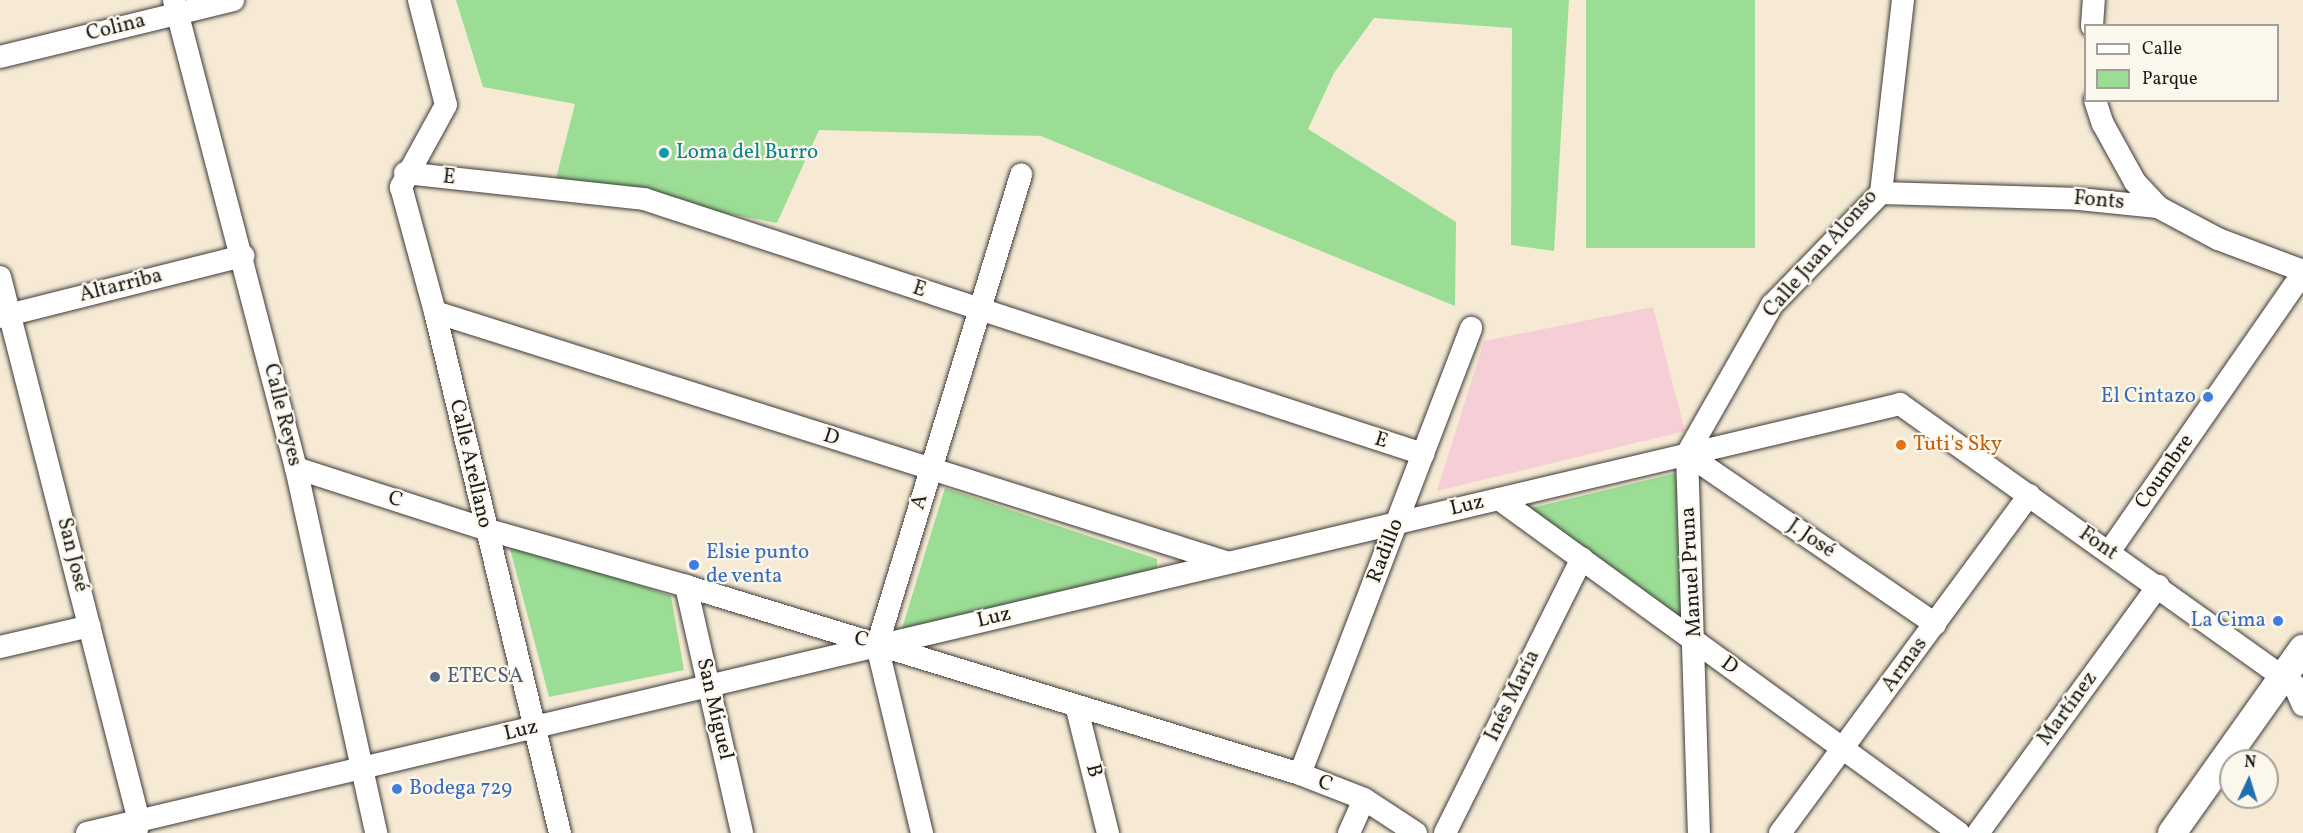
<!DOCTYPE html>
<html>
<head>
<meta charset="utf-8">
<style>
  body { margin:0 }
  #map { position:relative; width:2303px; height:833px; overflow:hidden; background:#f6ead5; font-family:Vollkorn,serif }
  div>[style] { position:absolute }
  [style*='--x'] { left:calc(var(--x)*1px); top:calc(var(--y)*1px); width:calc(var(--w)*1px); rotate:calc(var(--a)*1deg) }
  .built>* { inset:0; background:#f6cfd6 }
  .green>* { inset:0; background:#9bdd94; transform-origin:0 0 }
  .roads { filter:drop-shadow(0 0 2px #3d3b38) drop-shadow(0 0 2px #3d3b38) }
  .minor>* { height:22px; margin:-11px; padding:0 11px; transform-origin:11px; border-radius:11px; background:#fff }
  .major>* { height:28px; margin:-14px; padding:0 14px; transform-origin:14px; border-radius:14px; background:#fff }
  .dots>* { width:16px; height:16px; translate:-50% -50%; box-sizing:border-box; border:3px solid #fbf7ec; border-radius:50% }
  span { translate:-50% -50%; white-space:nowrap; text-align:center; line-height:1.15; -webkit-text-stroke:4.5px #fbf7ec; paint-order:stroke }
  .street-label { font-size:21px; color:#1c1c1c }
  .culture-label { font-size:21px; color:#0d838f }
  .left { translate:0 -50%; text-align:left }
  .shop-label { font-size:21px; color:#366cbe }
  .right { translate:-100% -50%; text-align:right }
  .food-label { font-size:21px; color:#c56008 }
  .service-label { font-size:21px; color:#4e5e75 }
  .legend { position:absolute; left:2084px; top:24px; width:195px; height:78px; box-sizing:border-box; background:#fbf7ec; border:2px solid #a29f99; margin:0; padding:8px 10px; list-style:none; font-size:18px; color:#1c1c1c }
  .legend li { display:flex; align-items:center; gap:12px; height:30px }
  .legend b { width:30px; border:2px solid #a29f99 }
  .north { position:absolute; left:2219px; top:749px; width:60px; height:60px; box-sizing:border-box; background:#fbf7ec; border:2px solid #a29f99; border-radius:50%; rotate:4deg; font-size:16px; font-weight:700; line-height:24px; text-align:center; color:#1c1c1c }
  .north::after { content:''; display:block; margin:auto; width:21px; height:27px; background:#1f6fb2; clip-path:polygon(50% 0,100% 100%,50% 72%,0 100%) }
</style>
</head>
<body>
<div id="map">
  <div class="built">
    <div style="clip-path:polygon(1653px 307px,1685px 431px,1437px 491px,1484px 341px)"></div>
  </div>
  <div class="green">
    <div style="clip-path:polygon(456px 0,1569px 0,1554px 251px,1511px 245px,1512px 28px,1374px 18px,1334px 73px,1308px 129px,1456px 222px,1455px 306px,1041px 136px,819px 130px,777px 223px,555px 182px,575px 104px,483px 87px)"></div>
    <div style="left:1586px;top:0;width:169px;height:248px"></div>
    <div style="clip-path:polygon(1676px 473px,1685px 623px,1523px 510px)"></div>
    <div style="clip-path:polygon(945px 488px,1157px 559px,1157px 569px,900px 635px)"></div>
    <div style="clip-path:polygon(508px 541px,671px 596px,684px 670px,549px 697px)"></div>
  </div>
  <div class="roads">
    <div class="minor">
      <div style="--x:174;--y:0;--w:484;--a:75.4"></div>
      <div style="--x:296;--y:468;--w:374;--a:77.6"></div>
      <div style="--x:419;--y:0;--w:108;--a:75.6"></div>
      <div style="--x:446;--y:105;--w:94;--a:118.8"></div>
      <div style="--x:401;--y:187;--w:130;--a:74.8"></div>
      <div style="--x:435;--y:312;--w:536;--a:76.51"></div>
      <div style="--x:2092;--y:26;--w:26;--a:-86"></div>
      <div style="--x:0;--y:57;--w:240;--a:-13.7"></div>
      <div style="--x:2095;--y:100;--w:25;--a:72"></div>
      <div style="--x:2103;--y:124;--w:66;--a:61.1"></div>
      <div style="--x:2135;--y:182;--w:34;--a:47"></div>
      <div style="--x:405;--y:173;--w:240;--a:6.2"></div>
      <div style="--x:644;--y:199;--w:820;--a:18.13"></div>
      <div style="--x:1881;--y:193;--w:198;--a:1.7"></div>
      <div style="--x:2079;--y:199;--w:79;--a:5.8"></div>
      <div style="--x:2158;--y:207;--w:68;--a:28.1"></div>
      <div style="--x:2218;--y:239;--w:91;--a:20.6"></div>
      <div style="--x:0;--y:277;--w:561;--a:75.67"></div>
      <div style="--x:139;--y:821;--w:12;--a:104"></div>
      <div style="--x:435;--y:312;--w:830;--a:17.54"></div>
      <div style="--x:0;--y:317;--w:251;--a:-14.1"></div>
      <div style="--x:1687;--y:454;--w:172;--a:-60.3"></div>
      <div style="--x:1772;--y:305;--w:156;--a:-45.8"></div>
      <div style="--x:1881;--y:193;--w:194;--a:-83.5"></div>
      <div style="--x:1687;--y:454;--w:379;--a:88.2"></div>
      <div style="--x:1687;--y:454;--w:301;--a:34.4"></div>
      <div style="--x:296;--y:468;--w:199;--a:17.9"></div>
      <div style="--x:485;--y:529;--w:209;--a:15.8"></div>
      <div style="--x:686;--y:586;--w:642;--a:17.02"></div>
      <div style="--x:1300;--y:774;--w:69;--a:21.3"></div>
      <div style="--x:1364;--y:799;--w:62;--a:33.2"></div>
      <div style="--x:1499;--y:499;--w:568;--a:35.98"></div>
      <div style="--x:2109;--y:552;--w:340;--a:-55.2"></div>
      <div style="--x:686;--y:586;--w:253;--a:77.2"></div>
      <div style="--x:0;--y:647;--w:92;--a:-13.1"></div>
      <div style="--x:2294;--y:685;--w:22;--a:66"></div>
      <div style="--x:1077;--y:709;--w:128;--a:76"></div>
      <div style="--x:1300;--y:774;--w:478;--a:-69"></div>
      <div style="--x:87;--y:833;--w:1863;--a:-13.31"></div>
      <div style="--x:1900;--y:404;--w:484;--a:35.5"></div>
      <div style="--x:922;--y:833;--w:192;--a:-103.5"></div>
      <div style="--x:877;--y:646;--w:493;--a:-73"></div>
      <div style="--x:1349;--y:833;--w:37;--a:-66"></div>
      <div style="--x:1445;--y:833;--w:307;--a:-63.5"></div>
      <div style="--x:1780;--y:833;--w:420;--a:-53.6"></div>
      <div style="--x:1978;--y:833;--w:306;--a:-53.9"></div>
    </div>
    <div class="major">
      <div style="--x:2172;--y:833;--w:226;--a:-54.6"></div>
    </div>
  </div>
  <div class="dots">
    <div style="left:664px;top:153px;background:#0f9aa8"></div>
    <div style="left:2208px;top:397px;background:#3f7fe0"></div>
    <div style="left:1901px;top:445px;background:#e8710a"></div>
    <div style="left:694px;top:565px;background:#3f7fe0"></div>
    <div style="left:2278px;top:621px;background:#3f7fe0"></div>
    <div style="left:435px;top:677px;background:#5c6f8a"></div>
    <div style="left:397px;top:789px;background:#3f7fe0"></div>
  </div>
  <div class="street-label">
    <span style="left:116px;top:28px;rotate:-14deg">Colina</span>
    <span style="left:449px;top:178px;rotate:6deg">E</span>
    <span style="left:2099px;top:201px;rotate:5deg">Fonts</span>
    <span style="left:1821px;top:254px;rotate:-49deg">Calle Juan Alonso</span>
    <span style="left:121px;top:286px;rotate:-14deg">Altarriba</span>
    <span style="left:919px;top:290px;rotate:18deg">E</span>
    <span style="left:282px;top:415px;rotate:76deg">Calle Reyes</span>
    <span style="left:831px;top:438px;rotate:18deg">D</span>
    <span style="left:1381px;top:441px;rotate:18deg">E</span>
    <span style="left:470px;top:464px;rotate:77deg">Calle Arellano</span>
    <span style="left:2165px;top:472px;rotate:-55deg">Coumbre</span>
    <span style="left:395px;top:500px;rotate:18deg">C</span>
    <span style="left:920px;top:502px;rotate:-74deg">A</span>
    <span style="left:1467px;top:506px;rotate:-13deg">Luz</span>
    <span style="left:1811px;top:539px;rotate:34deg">J. José</span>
    <span style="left:2098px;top:544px;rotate:35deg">Font</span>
    <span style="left:1386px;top:551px;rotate:-69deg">Radillo</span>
    <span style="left:72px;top:555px;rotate:76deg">San José</span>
    <span style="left:1692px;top:572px;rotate:-93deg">Manuel Pruna</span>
    <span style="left:994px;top:618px;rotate:-13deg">Luz</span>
    <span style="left:861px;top:640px;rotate:17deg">C</span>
    <span style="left:1905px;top:665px;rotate:-54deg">Armas</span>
    <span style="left:1729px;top:666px;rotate:36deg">D</span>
    <span style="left:1513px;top:696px;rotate:-64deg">Inés María</span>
    <span style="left:714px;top:709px;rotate:77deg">San Miguel</span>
    <span style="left:2068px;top:709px;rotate:-54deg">Martínez</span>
    <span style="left:521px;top:731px;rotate:-13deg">Luz</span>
    <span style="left:1093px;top:771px;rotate:76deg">B</span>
    <span style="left:1325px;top:784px;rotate:21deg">C</span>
  </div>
  <div class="culture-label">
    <span class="left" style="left:676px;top:153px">Loma del Burro</span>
  </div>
  <div class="shop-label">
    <span class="right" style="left:2196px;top:397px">El Cintazo</span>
    <span class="left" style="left:706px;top:565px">Elsie punto<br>de venta</span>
    <span class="right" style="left:2266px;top:621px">La Cima</span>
    <span class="left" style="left:409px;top:789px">Bodega 729</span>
  </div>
  <div class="food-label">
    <span class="left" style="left:1913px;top:445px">Tuti's Sky</span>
  </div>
  <div class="service-label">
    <span class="left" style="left:447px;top:677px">ETECSA</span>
  </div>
  <ul class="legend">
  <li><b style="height:8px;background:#fff"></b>Calle</li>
  <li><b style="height:16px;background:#9bdd94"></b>Parque</li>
  </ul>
  <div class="north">N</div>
</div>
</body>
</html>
